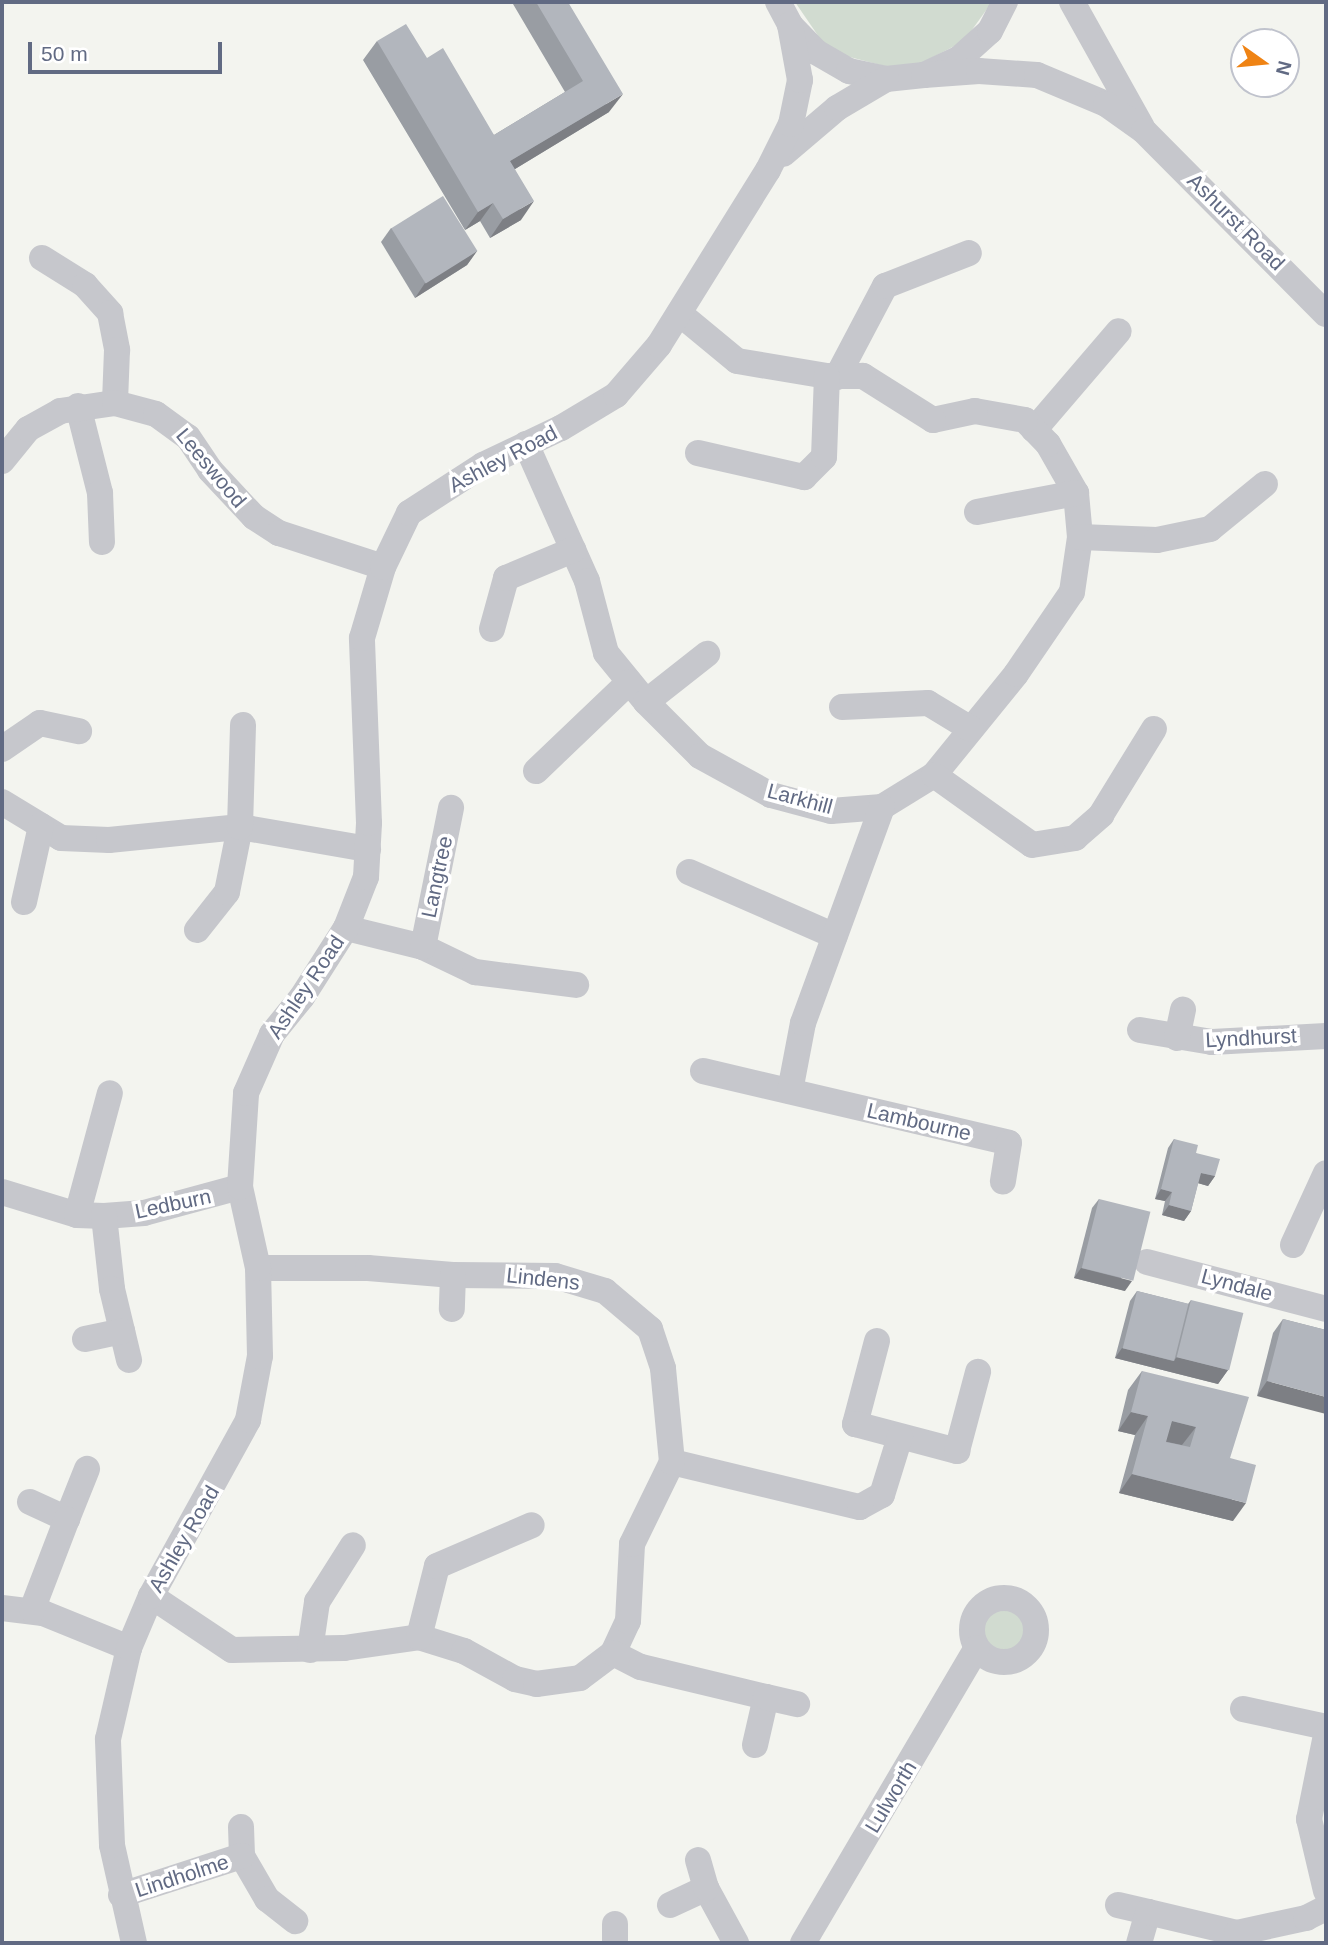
<!DOCTYPE html>
<html>
<head>
<meta charset="utf-8">
<style>
  body { margin:0 }
  #map { position:relative; width:1328px; height:1945px; overflow:hidden; background:#f3f4ef; font-family:Arial,sans-serif }
  div>[style] { position:absolute }
  [style*='--x'] { left:calc(var(--x)*1px); top:calc(var(--y)*1px); width:calc(var(--w)*1px); rotate:calc(var(--a)*1deg) }
  .green>* { inset:0; background:#d1dbd0 }
  .round { border-radius:50% }
  .minor>* { height:26px; margin:-13px; padding:0 13px; transform-origin:13px; border-radius:13px; background:#c6c7cc }
  .minor>.ring { margin:-13px; padding:0; box-sizing:content-box; background:none; border:26px solid #c6c7cc; border-radius:50% }
  .wall>* { inset:0; background:#999da3 }
  .shaded-wall>* { inset:0; background:#7d7f84 }
  .building>* { inset:0; background:#b2b6bd; transform-origin:0 0 }
  span { translate:-50% -50%; white-space:nowrap; text-align:center; line-height:1.15; -webkit-text-stroke:7px #fff; paint-order:stroke }
  .street-label { font-size:21px; color:#616a83 }
  .frame { position:absolute; inset:0; border:4px solid #616a83; pointer-events:none }
  .north { position:absolute; left:1230px; top:28px; width:70px; height:70px; box-sizing:border-box; background:#fff; border:2px solid #c0c3cd; border-radius:50%; rotate:105deg; font-size:19px; font-weight:700; line-height:28px; text-align:center; color:#616a83 }
  .north::after { content:''; display:block; margin:auto; width:24px; height:32px; background:#ef8314; clip-path:polygon(50% 0,100% 100%,50% 72%,0 100%) }
  .scale { position:absolute; left:28px; top:42px; width:194px; height:32px; box-sizing:border-box; border:4px solid #616a83; border-top:0; padding-left:9px; font-size:21px; line-height:24px; white-space:nowrap; color:#616a83; -webkit-text-stroke:5px #fff; paint-order:stroke }
</style>
</head>
<body>
<div id="map">
  <div class="green">
    <div style="clip-path:polygon(795px 2px,992px 2px,964px 41px,918px 65px,892px 68px,842px 55px,821px 40px)"></div>
    <div class="round" style="left:980px;top:1609px;width:44px;height:44px"></div>
  </div>
  <div class="minor">
    <div style="--x:778;--y:2;--w:26;--a:62"></div>
    <div style="--x:790;--y:25;--w:37;--a:46"></div>
    <div style="--x:816;--y:52;--w:38;--a:30"></div>
    <div style="--x:849;--y:71;--w:38;--a:12"></div>
    <div style="--x:886;--y:79;--w:38;--a:-6"></div>
    <div style="--x:924;--y:75;--w:40;--a:-25"></div>
    <div style="--x:960;--y:58;--w:40;--a:-42"></div>
    <div style="--x:990;--y:31;--w:33;--a:-63"></div>
    <div style="--x:1072;--y:2;--w:143;--a:60.8"></div>
    <div style="--x:924;--y:75;--w:55;--a:-4.2"></div>
    <div style="--x:979;--y:71;--w:58;--a:3.9"></div>
    <div style="--x:1037;--y:75;--w:75;--a:22.8"></div>
    <div style="--x:1106;--y:104;--w:47;--a:35.4"></div>
    <div style="--x:1144;--y:131;--w:258;--a:45.2"></div>
    <div style="--x:783;--y:154;--w:71;--a:-40.4"></div>
    <div style="--x:837;--y:108;--w:57;--a:-30.6"></div>
    <div style="--x:42;--y:258;--w:51;--a:32.1"></div>
    <div style="--x:85;--y:285;--w:38;--a:48"></div>
    <div style="--x:110;--y:313;--w:38;--a:79"></div>
    <div style="--x:117;--y:350;--w:53;--a:92.2"></div>
    <div style="--x:837;--y:377;--w:103;--a:-62.2"></div>
    <div style="--x:885;--y:286;--w:90;--a:-21.4"></div>
    <div style="--x:78;--y:406;--w:90;--a:75.8"></div>
    <div style="--x:100;--y:493;--w:49;--a:87.7"></div>
    <div style="--x:1034;--y:430;--w:130;--a:-49.4"></div>
    <div style="--x:526;--y:444;--w:150;--a:66"></div>
    <div style="--x:587;--y:581;--w:74;--a:75.2"></div>
    <div style="--x:606;--y:653;--w:63;--a:50.8"></div>
    <div style="--x:646;--y:702;--w:76;--a:45"></div>
    <div style="--x:700;--y:756;--w:81;--a:28.8"></div>
    <div style="--x:771;--y:795;--w:62;--a:14.9"></div>
    <div style="--x:831;--y:811;--w:51;--a:-4.5"></div>
    <div style="--x:882;--y:807;--w:61;--a:-31.6"></div>
    <div style="--x:934;--y:775;--w:130;--a:-50.9"></div>
    <div style="--x:1016;--y:674;--w:99;--a:-55.7"></div>
    <div style="--x:1072;--y:592;--w:56;--a:-81.7"></div>
    <div style="--x:1080;--y:537;--w:44;--a:-95.2"></div>
    <div style="--x:1076;--y:493;--w:56;--a:-119.7"></div>
    <div style="--x:1048;--y:444;--w:33;--a:-134"></div>
    <div style="--x:1025;--y:420;--w:51;--a:-169.8"></div>
    <div style="--x:975;--y:411;--w:43;--a:167.9"></div>
    <div style="--x:933;--y:420;--w:83;--a:-147.8"></div>
    <div style="--x:863;--y:376;--w:36;--a:180"></div>
    <div style="--x:827;--y:376;--w:91;--a:-170.5"></div>
    <div style="--x:737;--y:361;--w:75;--a:-140.4"></div>
    <div style="--x:698;--y:453;--w:109;--a:12.8"></div>
    <div style="--x:804;--y:477;--w:28;--a:-45"></div>
    <div style="--x:824;--y:457;--w:81;--a:-87.9"></div>
    <div style="--x:2;--y:461;--w:41;--a:-50.9"></div>
    <div style="--x:28;--y:429;--w:37;--a:-29"></div>
    <div style="--x:60;--y:411;--w:56;--a:-8.3"></div>
    <div style="--x:115;--y:403;--w:42;--a:15"></div>
    <div style="--x:156;--y:414;--w:39;--a:36"></div>
    <div style="--x:188;--y:437;--w:40;--a:56"></div>
    <div style="--x:210;--y:470;--w:64;--a:46.9"></div>
    <div style="--x:254;--y:517;--w:30;--a:33"></div>
    <div style="--x:279;--y:533;--w:109;--a:18.1"></div>
    <div style="--x:977;--y:512;--w:101;--a:-10.9"></div>
    <div style="--x:1080;--y:537;--w:77;--a:2.2"></div>
    <div style="--x:1157;--y:540;--w:54;--a:-11.7"></div>
    <div style="--x:1210;--y:529;--w:71;--a:-39.3"></div>
    <div style="--x:492;--y:629;--w:53;--a:-74.6"></div>
    <div style="--x:506;--y:578;--w:73;--a:-22.7"></div>
    <div style="--x:646;--y:702;--w:78;--a:-38.2"></div>
    <div style="--x:842;--y:707;--w:86;--a:-2.7"></div>
    <div style="--x:928;--y:703;--w:50;--a:31.2"></div>
    <div style="--x:2;--y:749;--w:46;--a:-34.4"></div>
    <div style="--x:40;--y:723;--w:40;--a:12"></div>
    <div style="--x:536;--y:771;--w:129;--a:-43.7"></div>
    <div style="--x:934;--y:775;--w:120;--a:35.5"></div>
    <div style="--x:1032;--y:845;--w:44;--a:-9.2"></div>
    <div style="--x:1075;--y:838;--w:35;--a:-41"></div>
    <div style="--x:1101;--y:815;--w:101;--a:-58.4"></div>
    <div style="--x:2;--y:802;--w:69;--a:31.4"></div>
    <div style="--x:61;--y:838;--w:48;--a:2.4"></div>
    <div style="--x:109;--y:840;--w:132;--a:-5.7"></div>
    <div style="--x:240;--y:827;--w:130;--a:9.8"></div>
    <div style="--x:689;--y:872;--w:159;--a:23.7"></div>
    <div style="--x:24;--y:902;--w:78;--a:-77.4"></div>
    <div style="--x:346;--y:928;--w:79;--a:13.9"></div>
    <div style="--x:423;--y:947;--w:58;--a:25.7"></div>
    <div style="--x:475;--y:972;--w:102;--a:7.3"></div>
    <div style="--x:197;--y:930;--w:48;--a:-51.7"></div>
    <div style="--x:227;--y:892;--w:66;--a:-78.7"></div>
    <div style="--x:240;--y:827;--w:102;--a:-88.3"></div>
    <div style="--x:423;--y:947;--w:142;--a:-78.6"></div>
    <div style="--x:1140;--y:1030;--w:73;--a:9.5"></div>
    <div style="--x:1212;--y:1042;--w:114;--a:-3"></div>
    <div style="--x:1177;--y:1038;--w:29;--a:-78"></div>
    <div style="--x:703;--y:1071;--w:314;--a:13.2"></div>
    <div style="--x:1009;--y:1143;--w:39;--a:99"></div>
    <div style="--x:790;--y:1091;--w:69;--a:-79.2"></div>
    <div style="--x:803;--y:1023;--w:230;--a:-69.9"></div>
    <div style="--x:2;--y:1192;--w:78;--a:17"></div>
    <div style="--x:77;--y:1215;--w:27;--a:2"></div>
    <div style="--x:104;--y:1216;--w:40;--a:-4.3"></div>
    <div style="--x:144;--y:1213;--w:99;--a:-15.2"></div>
    <div style="--x:77;--y:1215;--w:126;--a:-74.9"></div>
    <div style="--x:104;--y:1216;--w:73;--a:83.7"></div>
    <div style="--x:112;--y:1289;--w:73;--a:76.5"></div>
    <div style="--x:1293;--y:1245;--w:79;--a:-65.4"></div>
    <div style="--x:1147;--y:1262;--w:185;--a:14.7"></div>
    <div style="--x:258;--y:1268;--w:110;--a:0"></div>
    <div style="--x:368;--y:1268;--w:85;--a:4.7"></div>
    <div style="--x:85;--y:1339;--w:38;--a:-12"></div>
    <div style="--x:877;--y:1341;--w:86;--a:104.8"></div>
    <div style="--x:855;--y:1424;--w:106;--a:14.8"></div>
    <div style="--x:957;--y:1451;--w:82;--a:-75.1"></div>
    <div style="--x:672;--y:1462;--w:193;--a:13.5"></div>
    <div style="--x:860;--y:1507;--w:25;--a:-29"></div>
    <div style="--x:882;--y:1495;--w:61;--a:-72.8"></div>
    <div style="--x:30;--y:1502;--w:41;--a:24.7"></div>
    <div style="--x:67;--y:1519;--w:54;--a:-68.2"></div>
    <div style="--x:151;--y:1596;--w:97;--a:33.7"></div>
    <div style="--x:232;--y:1650;--w:112;--a:-1"></div>
    <div style="--x:344;--y:1648;--w:76;--a:-8.3"></div>
    <div style="--x:419;--y:1637;--w:47;--a:17.3"></div>
    <div style="--x:464;--y:1651;--w:58;--a:28.8"></div>
    <div style="--x:515;--y:1679;--w:22;--a:13"></div>
    <div style="--x:536;--y:1684;--w:44;--a:-7.8"></div>
    <div style="--x:580;--y:1678;--w:41;--a:-37.1"></div>
    <div style="--x:613;--y:1653;--w:35;--a:-65"></div>
    <div style="--x:628;--y:1621;--w:77;--a:-87"></div>
    <div style="--x:632;--y:1544;--w:91;--a:-64"></div>
    <div style="--x:672;--y:1462;--w:94;--a:-95.5"></div>
    <div style="--x:663;--y:1368;--w:41;--a:-108.4"></div>
    <div style="--x:650;--y:1329;--w:59;--a:-139.8"></div>
    <div style="--x:605;--y:1291;--w:52;--a:-163.3"></div>
    <div style="--x:555;--y:1276;--w:102;--a:-179.4"></div>
    <div style="--x:453;--y:1275;--w:34;--a:92"></div>
    <div class="ring" style="left:972px;top:1598px;width:38px;height:38px"></div>
    <div style="--x:2;--y:1608;--w:41;--a:7"></div>
    <div style="--x:43;--y:1613;--w:93;--a:22.1"></div>
    <div style="--x:32;--y:1610;--w:97;--a:-69"></div>
    <div style="--x:419;--y:1637;--w:73;--a:-75.8"></div>
    <div style="--x:437;--y:1566;--w:103;--a:-23.3"></div>
    <div style="--x:310;--y:1650;--w:49;--a:-81.7"></div>
    <div style="--x:317;--y:1602;--w:67;--a:-57.7"></div>
    <div style="--x:613;--y:1653;--w:31;--a:27"></div>
    <div style="--x:641;--y:1667;--w:129;--a:13.5"></div>
    <div style="--x:1243;--y:1709;--w:85;--a:12.2"></div>
    <div style="--x:1326;--y:1735;--w:86;--a:101.4"></div>
    <div style="--x:1309;--y:1819;--w:74;--a:76.7"></div>
    <div style="--x:755;--y:1745;--w:49;--a:-77.1"></div>
    <div style="--x:766;--y:1697;--w:32;--a:13"></div>
    <div style="--x:241;--y:1827;--w:29;--a:88"></div>
    <div style="--x:242;--y:1856;--w:50;--a:59.8"></div>
    <div style="--x:267;--y:1899;--w:36;--a:38"></div>
    <div style="--x:706;--y:1888;--w:63;--a:61.4"></div>
    <div style="--x:121;--y:1895;--w:127;--a:-17.9"></div>
    <div style="--x:670;--y:1905;--w:40;--a:-25"></div>
    <div style="--x:706;--y:1888;--w:29;--a:-106"></div>
    <div style="--x:1118;--y:1905;--w:31;--a:13"></div>
    <div style="--x:1148;--y:1912;--w:32;--a:106"></div>
    <div style="--x:1148;--y:1912;--w:91;--a:13.3"></div>
    <div style="--x:1237;--y:1933;--w:71;--a:-12.3"></div>
    <div style="--x:1306;--y:1918;--w:22;--a:-27"></div>
    <div style="--x:615;--y:1924;--w:19;--a:90"></div>
    <div style="--x:134;--y:1943;--w:100;--a:-102.7"></div>
    <div style="--x:112;--y:1845;--w:106;--a:-92.2"></div>
    <div style="--x:108;--y:1739;--w:93;--a:-77"></div>
    <div style="--x:129;--y:1648;--w:56;--a:-67.1"></div>
    <div style="--x:151;--y:1596;--w:201;--a:-61.1"></div>
    <div style="--x:248;--y:1420;--w:65;--a:-79.4"></div>
    <div style="--x:260;--y:1356;--w:88;--a:-91.3"></div>
    <div style="--x:258;--y:1268;--w:83;--a:-102.5"></div>
    <div style="--x:240;--y:1187;--w:94;--a:-86.3"></div>
    <div style="--x:246;--y:1093;--w:64;--a:-66.2"></div>
    <div style="--x:272;--y:1034;--w:48;--a:-51"></div>
    <div style="--x:302;--y:997;--w:82;--a:-57.5"></div>
    <div style="--x:346;--y:928;--w:55;--a:-68.6"></div>
    <div style="--x:366;--y:877;--w:54;--a:-86.8"></div>
    <div style="--x:369;--y:823;--w:185;--a:-92.2"></div>
    <div style="--x:362;--y:638;--w:74;--a:-73.5"></div>
    <div style="--x:383;--y:567;--w:60;--a:-64.3"></div>
    <div style="--x:409;--y:513;--w:88;--a:-33"></div>
    <div style="--x:483;--y:465;--w:86;--a:-25.4"></div>
    <div style="--x:561;--y:428;--w:64;--a:-31"></div>
    <div style="--x:616;--y:395;--w:66;--a:-49.3"></div>
    <div style="--x:659;--y:345;--w:206;--a:-58.1"></div>
    <div style="--x:768;--y:170;--w:51;--a:-63.4"></div>
    <div style="--x:791;--y:124;--w:45;--a:-78.4"></div>
    <div style="--x:800;--y:80;--w:56;--a:-100.3"></div>
    <div style="--x:803;--y:1943;--w:342;--a:-59.5"></div>
  </div>
  <div class="wall">
    <div style="clip-path:polygon(514px 2px,568px 2px,609px 112px,515px 169px,521px 220px,490px 238px,480px 221px,465px 230px,363px 60px,377px 41px,494px 135px,565px 92px,513px 4px)"></div>
    <div style="clip-path:polygon(391px 228px,477px 251px,467px 265px,415px 298px,381px 242px)"></div>
    <div style="clip-path:polygon(1174px 1139px,1196px 1153px,1215px 1176px,1208px 1186px,1198px 1183px,1191px 1211px,1184px 1221px,1162px 1215px,1165px 1201px,1155px 1199px,1168px 1148px)"></div>
    <div style="clip-path:polygon(1099px 1199px,1125px 1291px,1074px 1278px,1092px 1208px)"></div>
    <div style="clip-path:polygon(1137px 1291px,1188px 1304px,1191px 1300px,1228px 1370px,1218px 1384px,1115px 1358px,1130px 1301px)"></div>
    <div style="clip-path:polygon(1283px 1319px,1326px 1330px,1257px 1396px,1273px 1333px)"></div>
    <div style="clip-path:polygon(1142px 1371px,1230px 1458px,1233px 1521px,1119px 1493px,1135px 1435px,1118px 1431px,1128px 1390px)"></div>
  </div>
  <div class="shaded-wall">
    <div style="clip-path:polygon(623px 94px,609px 112px,497px 180px,510px 161px)"></div>
    <div style="clip-path:polygon(534px 201px,521px 220px,490px 238px,503px 219px)"></div>
    <div style="clip-path:polygon(493px 203px,480px 221px,465px 230px,478px 212px)"></div>
    <div style="clip-path:polygon(477px 251px,467px 265px,415px 298px,425px 283px)"></div>
    <div style="clip-path:polygon(1201px 1173px,1215px 1176px,1208px 1186px,1194px 1182px)"></div>
    <div style="clip-path:polygon(1161px 1189px,1172px 1192px,1165px 1201px,1155px 1199px)"></div>
    <div style="clip-path:polygon(1169px 1205px,1191px 1211px,1184px 1221px,1162px 1215px)"></div>
    <div style="clip-path:polygon(1081px 1268px,1132px 1281px,1125px 1291px,1074px 1278px)"></div>
    <div style="clip-path:polygon(1122px 1348px,1173px 1361px,1177px 1357px,1228px 1370px,1218px 1384px,1115px 1358px)"></div>
    <div style="clip-path:polygon(1267px 1381px,1326px 1397px,1326px 1414px,1257px 1396px)"></div>
    <div style="clip-path:polygon(1131px 1412px,1148px 1416px,1135px 1435px,1118px 1431px)"></div>
    <div style="clip-path:polygon(1172px 1421px,1196px 1427px,1182px 1445px,1158px 1440px)"></div>
    <div style="clip-path:polygon(1132px 1474px,1246px 1503px,1233px 1521px,1119px 1493px)"></div>
  </div>
  <div class="building">
    <div style="clip-path:polygon(536px 2px,568px 2px,623px 94px,510px 161px,534px 201px,503px 219px,493px 203px,478px 212px,377px 41px,406px 24px,427px 58px,443px 48px,494px 135px,583px 81px)"></div>
    <div style="left:443px;top:196px;width:65px;height:61px;rotate:58deg"></div>
    <div style="clip-path:polygon(1174px 1139px,1198px 1145px,1196px 1153px,1220px 1159px,1215px 1176px,1201px 1173px,1191px 1211px,1169px 1205px,1172px 1192px,1161px 1189px)"></div>
    <div style="left:1099px;top:1199px;width:53px;height:71px;rotate:14deg"></div>
    <div style="left:1137px;top:1291px;width:53px;height:59px;rotate:14deg"></div>
    <div style="left:1191px;top:1300px;width:54px;height:59px;rotate:14deg"></div>
    <div style="clip-path:polygon(1283px 1319px,1326px 1330px,1326px 1397px,1267px 1381px)"></div>
    <div style="clip-path:polygon(evenodd,1142px 1371px,1249px 1397px,1230px 1458px,1256px 1465px,1246px 1503px,1132px 1474px,1148px 1416px,1131px 1412px,1142px 1371px,1172px 1421px,1196px 1427px,1190px 1447px,1166px 1442px,1172px 1421px)"></div>
  </div>
  <div class="street-label">
    <span style="left:1236px;top:222px;rotate:45deg">Ashurst Road</span>
    <span style="left:503px;top:459px;rotate:-28deg">Ashley Road</span>
    <span style="left:211px;top:468px;rotate:50deg">Leeswood</span>
    <span style="left:800px;top:799px;rotate:15deg">Larkhill</span>
    <span style="left:437px;top:877px;rotate:-78deg">Langtree</span>
    <span style="left:306px;top:987px;rotate:-56deg">Ashley Road</span>
    <span style="left:1251px;top:1038px;rotate:-3deg">Lyndhurst</span>
    <span style="left:919px;top:1122px;rotate:13deg">Lambourne</span>
    <span style="left:173px;top:1204px;rotate:-12deg">Ledburn</span>
    <span style="left:543px;top:1279px;rotate:6deg">Lindens</span>
    <span style="left:1237px;top:1285px;rotate:15deg">Lyndale</span>
    <span style="left:184px;top:1539px;rotate:-60deg">Ashley Road</span>
    <span style="left:891px;top:1797px;rotate:-59deg">Lulworth</span>
    <span style="left:182px;top:1876px;rotate:-18deg">Lindholme</span>
  </div>
  <div class="frame"></div>
  <div class="north">N</div>
  <div class="scale">50 m</div>
</div>
</body>
</html>
